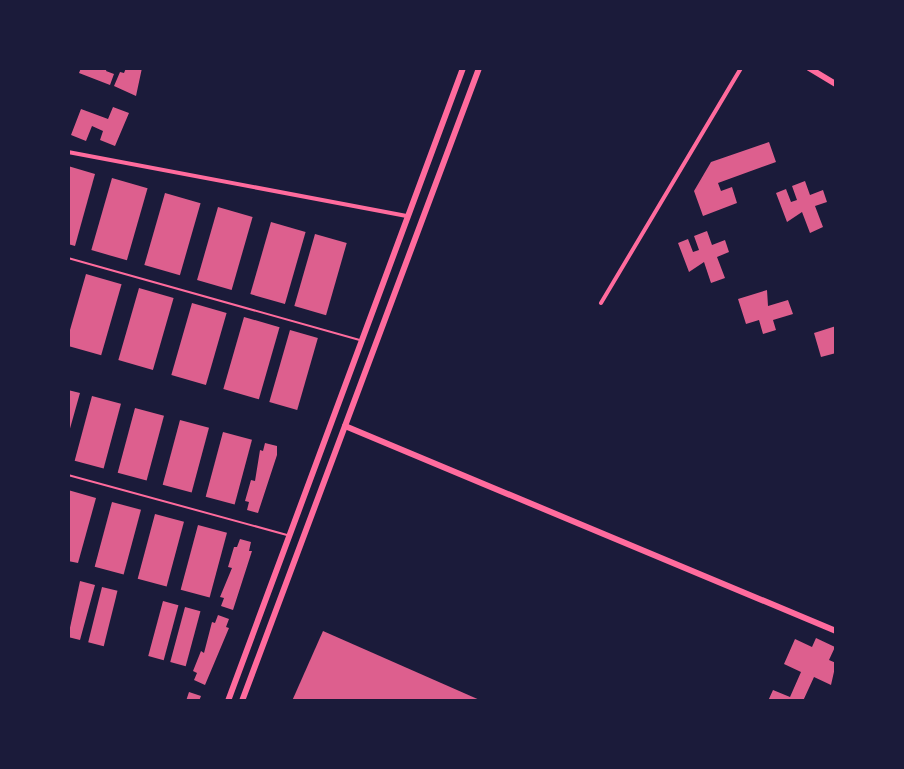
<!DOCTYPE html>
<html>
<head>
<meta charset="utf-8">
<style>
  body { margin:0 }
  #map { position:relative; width:904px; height:769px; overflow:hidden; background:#1b1b3a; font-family:"DM Sans",sans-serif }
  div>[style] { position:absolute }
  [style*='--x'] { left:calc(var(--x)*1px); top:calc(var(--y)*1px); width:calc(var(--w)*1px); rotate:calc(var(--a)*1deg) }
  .building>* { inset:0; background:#dd5f8e; transform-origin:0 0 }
  .service>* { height:2px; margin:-1px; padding:0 1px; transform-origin:1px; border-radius:1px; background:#ff6b9d }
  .minor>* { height:4px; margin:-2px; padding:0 2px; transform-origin:2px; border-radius:2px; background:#ff6b9d }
  .tertiary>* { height:6px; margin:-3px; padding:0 3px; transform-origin:3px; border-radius:3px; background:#ff6b9d }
  .secondary>* { height:6px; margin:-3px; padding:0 3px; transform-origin:3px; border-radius:3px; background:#ff6b9d }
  span { translate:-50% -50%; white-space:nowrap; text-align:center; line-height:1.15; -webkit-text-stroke:6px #1b1b3a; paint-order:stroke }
  .frame { position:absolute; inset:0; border:70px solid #1b1b3a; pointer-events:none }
</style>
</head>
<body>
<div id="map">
  <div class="building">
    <div style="clip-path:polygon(81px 68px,107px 68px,106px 71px,114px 74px,110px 85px,79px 73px)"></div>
    <div style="clip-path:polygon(126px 68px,142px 68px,136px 96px,114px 86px,120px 72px,124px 73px)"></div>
    <div style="clip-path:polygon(113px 107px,129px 113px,115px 146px,100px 140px,103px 131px,92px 126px,86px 141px,71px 135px,81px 109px,108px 119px)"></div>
    <div style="clip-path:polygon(769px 142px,776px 162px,718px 183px,721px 191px,732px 187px,737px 203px,703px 216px,694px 191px,711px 162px)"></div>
    <div style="clip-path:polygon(68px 166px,95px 174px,75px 246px,68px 244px)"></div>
    <div style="left:112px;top:178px;width:37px;height:75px;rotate:16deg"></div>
    <div style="clip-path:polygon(805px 181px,810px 195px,823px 190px,827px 202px,815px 206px,823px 227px,810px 233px,802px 212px,787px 222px,776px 193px,786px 189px,791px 202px,797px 200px,792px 186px)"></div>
    <div style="left:165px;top:193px;width:37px;height:75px;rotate:16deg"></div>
    <div style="left:218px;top:207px;width:36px;height:76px;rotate:16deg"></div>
    <div style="left:271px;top:222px;width:36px;height:75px;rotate:16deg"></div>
    <div style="clip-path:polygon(707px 231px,712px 245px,725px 240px,729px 252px,717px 257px,725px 278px,711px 283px,704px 262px,689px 272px,678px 243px,688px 239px,693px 252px,699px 250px,694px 236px)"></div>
    <div style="left:315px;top:234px;width:33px;height:75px;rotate:16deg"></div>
    <div style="left:86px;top:274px;width:37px;height:74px;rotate:16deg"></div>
    <div style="left:139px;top:288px;width:36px;height:75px;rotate:16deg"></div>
    <div style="clip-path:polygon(767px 290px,768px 306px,788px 300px,793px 314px,773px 320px,776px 330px,763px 334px,759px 320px,746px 324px,738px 299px)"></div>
    <div style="left:192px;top:303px;width:36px;height:75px;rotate:16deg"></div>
    <div style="left:244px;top:317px;width:37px;height:75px;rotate:16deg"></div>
    <div style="clip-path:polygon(836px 326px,836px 353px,821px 357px,814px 333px)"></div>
    <div style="left:290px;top:330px;width:29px;height:75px;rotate:16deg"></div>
    <div style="clip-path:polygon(68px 390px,80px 393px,69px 432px,68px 432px)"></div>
    <div style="left:92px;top:396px;width:30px;height:67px;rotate:15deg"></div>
    <div style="left:135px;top:408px;width:30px;height:67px;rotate:15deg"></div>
    <div style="left:180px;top:420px;width:30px;height:67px;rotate:15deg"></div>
    <div style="left:223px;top:432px;width:30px;height:67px;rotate:15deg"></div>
    <div style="clip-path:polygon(265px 443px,277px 446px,277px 455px,258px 513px,247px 510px,249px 502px,245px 501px,251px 480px,255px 481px,260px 450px,263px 451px)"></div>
    <div style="clip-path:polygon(68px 490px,96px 498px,78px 563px,68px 561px)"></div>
    <div style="left:112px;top:502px;width:30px;height:67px;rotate:15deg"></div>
    <div style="left:155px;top:514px;width:30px;height:67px;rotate:15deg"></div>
    <div style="left:198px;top:525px;width:30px;height:67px;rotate:15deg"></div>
    <div style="clip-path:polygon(240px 539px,251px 542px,249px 551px,252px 551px,233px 610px,221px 606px,224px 598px,220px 597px,232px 568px,228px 567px,234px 547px,237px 547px)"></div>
    <div style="clip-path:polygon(80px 581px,95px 585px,80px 640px,68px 637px)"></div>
    <div style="left:102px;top:587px;width:16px;height:57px;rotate:14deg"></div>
    <div style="left:163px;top:601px;width:16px;height:57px;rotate:15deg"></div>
    <div style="left:185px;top:607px;width:16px;height:57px;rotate:15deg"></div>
    <div style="clip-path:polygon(218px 615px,229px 619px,226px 627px,229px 628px,205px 685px,194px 680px,197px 673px,193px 671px,201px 651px,204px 653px,212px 622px,215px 623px)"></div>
    <div style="clip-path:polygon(323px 631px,482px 701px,292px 701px)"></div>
    <div style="clip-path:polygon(816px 638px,835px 647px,829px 660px,836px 663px,831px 685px,814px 677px,803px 701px,768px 701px,773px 690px,790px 697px,801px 672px,784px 664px,795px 639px,812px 647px)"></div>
    <div style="clip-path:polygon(189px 692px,201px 696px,199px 701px,186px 701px)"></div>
  </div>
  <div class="service">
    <div style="--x:68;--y:258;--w:302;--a:15.7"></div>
    <div style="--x:68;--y:475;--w:228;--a:15.3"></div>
  </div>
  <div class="minor">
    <div style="--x:68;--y:152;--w:346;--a:10.7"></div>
    <div style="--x:601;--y:303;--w:274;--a:-59.2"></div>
  </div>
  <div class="tertiary">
    <div style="--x:809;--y:68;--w:31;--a:31"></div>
    <div style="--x:345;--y:426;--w:532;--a:22.66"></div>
  </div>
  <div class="secondary">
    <div style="--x:228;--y:701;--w:675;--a:-69.63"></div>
    <div style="--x:242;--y:701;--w:676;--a:-69.47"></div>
  </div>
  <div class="frame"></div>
</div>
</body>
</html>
